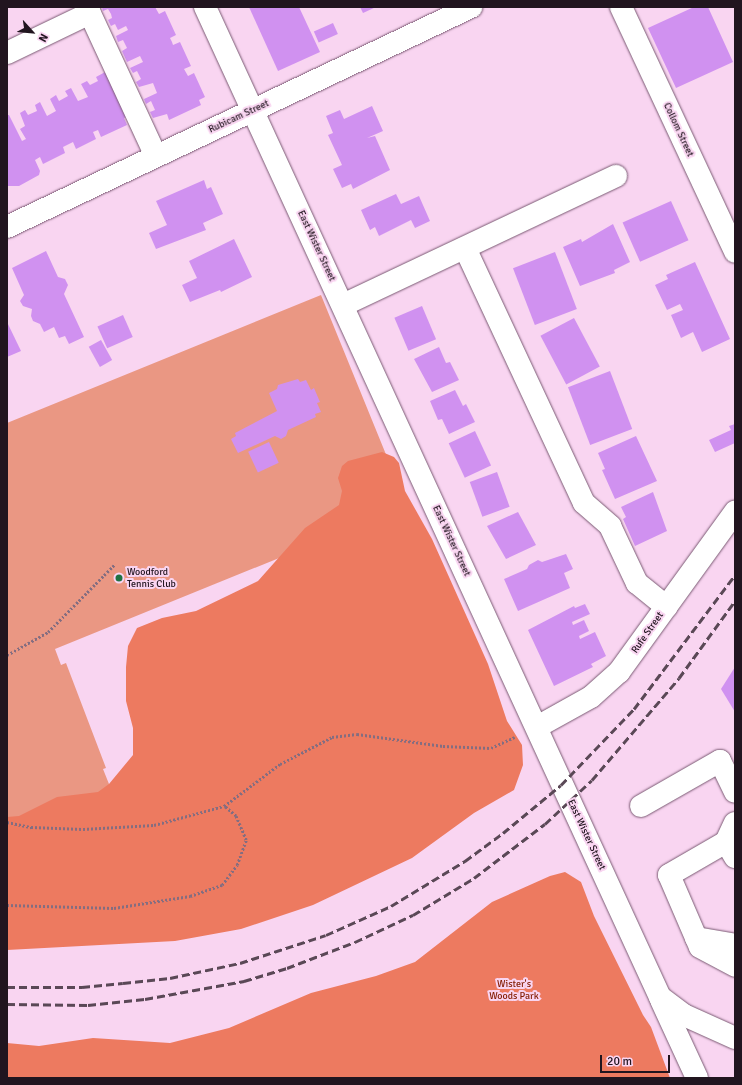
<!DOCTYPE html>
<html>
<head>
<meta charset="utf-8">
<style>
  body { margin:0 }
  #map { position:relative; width:742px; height:1085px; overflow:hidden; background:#f9d5f1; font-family:Signika,sans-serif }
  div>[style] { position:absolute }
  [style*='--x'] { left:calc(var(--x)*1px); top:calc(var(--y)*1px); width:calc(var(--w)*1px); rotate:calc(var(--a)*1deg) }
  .green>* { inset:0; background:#ea9783 }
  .forest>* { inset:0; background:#ed7a60 }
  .building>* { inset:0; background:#d091f0; transform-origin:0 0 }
  .path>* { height:2.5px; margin-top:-1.25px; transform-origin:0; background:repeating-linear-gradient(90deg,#846d80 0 2px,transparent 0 4px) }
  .roads { filter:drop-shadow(0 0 1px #7a5a73) drop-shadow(0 0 1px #7a5a73) }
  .minor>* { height:22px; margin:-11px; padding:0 11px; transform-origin:11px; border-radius:11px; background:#fff }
  .rail>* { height:3px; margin-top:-1.5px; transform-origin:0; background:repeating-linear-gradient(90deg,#5a4856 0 8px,transparent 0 12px) }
  .dots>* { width:11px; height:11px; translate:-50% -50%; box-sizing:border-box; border:2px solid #f9d5f1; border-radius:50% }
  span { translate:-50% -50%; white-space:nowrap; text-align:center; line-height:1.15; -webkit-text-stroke:4px #f9d5f1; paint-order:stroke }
  .street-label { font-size:10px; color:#21151f }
  .poi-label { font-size:10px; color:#21151f }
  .left { translate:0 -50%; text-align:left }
  .park-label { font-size:10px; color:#831c02 }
  .frame { position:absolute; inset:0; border:8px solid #21151f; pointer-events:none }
  .north { position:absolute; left:12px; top:12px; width:40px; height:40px; -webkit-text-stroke:3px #f9d5f1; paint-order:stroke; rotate:117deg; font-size:11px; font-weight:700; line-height:16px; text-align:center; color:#21151f }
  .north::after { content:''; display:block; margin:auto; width:14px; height:18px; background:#21151f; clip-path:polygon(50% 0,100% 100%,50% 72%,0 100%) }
  .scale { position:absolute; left:600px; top:1055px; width:70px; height:18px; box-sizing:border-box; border:2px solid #21151f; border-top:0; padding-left:5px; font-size:12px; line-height:14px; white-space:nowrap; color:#21151f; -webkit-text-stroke:3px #f9d5f1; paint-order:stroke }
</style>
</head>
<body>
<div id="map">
  <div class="green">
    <div style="clip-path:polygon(321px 295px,407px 506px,55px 649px,61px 665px,66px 663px,106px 768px,103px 769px,111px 789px,7px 832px,7px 423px)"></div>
  </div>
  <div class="forest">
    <div style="clip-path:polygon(382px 452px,394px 457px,399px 463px,405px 491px,432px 539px,488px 664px,507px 721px,522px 745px,523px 765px,514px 790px,474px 813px,412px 858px,313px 905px,241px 929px,175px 941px,7px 950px,7px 817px,19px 816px,57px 797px,98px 792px,109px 784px,133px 755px,133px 728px,126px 701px,126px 667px,128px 646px,137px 628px,162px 618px,196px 611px,258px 581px,305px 528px,339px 505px,342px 491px,338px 478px,342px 466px,348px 461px)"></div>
    <div style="clip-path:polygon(565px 872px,581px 882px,594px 916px,643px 1015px,651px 1027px,670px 1078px,7px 1078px,7px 1043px,39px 1046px,93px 1038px,170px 1043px,229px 1028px,311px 993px,376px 976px,415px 962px,492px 902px,550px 876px)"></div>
  </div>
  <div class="building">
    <div style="clip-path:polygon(102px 7px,155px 7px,159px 14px,165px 11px,176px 35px,170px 38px,172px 42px,173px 45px,180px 42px,191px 66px,184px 69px,188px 76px,194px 73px,205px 97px,199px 100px,201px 105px,169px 120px,167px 114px,153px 118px,150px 112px,155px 110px,151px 101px,146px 104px,144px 99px,157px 93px,153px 83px,139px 87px,136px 82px,141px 79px,137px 71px,133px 73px,130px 68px,143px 62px,140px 56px,127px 62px,122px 51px,127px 48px,123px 40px,118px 42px,116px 36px,128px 30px,126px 26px,118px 30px,115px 24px,111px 26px,108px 20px,112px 18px,111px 14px,108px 9px,103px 11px)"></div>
    <div style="clip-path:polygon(249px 7px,299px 7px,320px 52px,278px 71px)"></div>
    <div style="clip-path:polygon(360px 7px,376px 7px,363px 13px)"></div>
    <div style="clip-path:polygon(694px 7px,708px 7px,733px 62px,676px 88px,648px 28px)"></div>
    <div style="left:333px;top:23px;width:12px;height:21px;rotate:66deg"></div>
    <div style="clip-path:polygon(107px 71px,129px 116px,124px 118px,127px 125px,101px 137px,98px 130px,93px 132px,96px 139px,76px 149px,73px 142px,63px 147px,65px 153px,43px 164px,40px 157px,35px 160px,40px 171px,39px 175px,19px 186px,7px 186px,7px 115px,9px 115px,22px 141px,26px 139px,20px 129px,25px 126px,20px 113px,25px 110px,28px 115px,37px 111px,35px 105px,40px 102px,47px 116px,56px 111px,50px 99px,56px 95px,59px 101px,68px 96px,65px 91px,71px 88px,78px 101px,88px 97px,81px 84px,87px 81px,90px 85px,98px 81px,96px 77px)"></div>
    <div style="clip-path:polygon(372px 106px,383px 131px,367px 138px,375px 136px,390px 170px,353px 189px,351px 184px,342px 188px,333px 169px,342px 165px,328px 135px,333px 133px,326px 116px,340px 110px,344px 119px)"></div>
    <div style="clip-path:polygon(204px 180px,207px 189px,211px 187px,223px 214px,203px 223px,206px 230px,156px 249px,149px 233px,167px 225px,156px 201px)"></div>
    <div style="clip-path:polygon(396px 194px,401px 204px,419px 196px,430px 221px,415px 228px,411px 220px,379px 236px,375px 227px,370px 230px,361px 210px)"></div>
    <div style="left:671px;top:201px;width:43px;height:53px;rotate:66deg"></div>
    <div style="clip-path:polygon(613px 224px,630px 262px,614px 270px,615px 273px,580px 286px,563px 247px,581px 239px,582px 242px)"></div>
    <div style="clip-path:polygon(234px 239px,252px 277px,221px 292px,220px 290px,190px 302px,182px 285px,197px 278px,189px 261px)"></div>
    <div style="clip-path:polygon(46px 251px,58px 277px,65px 279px,68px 285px,64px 294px,84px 337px,69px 344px,65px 336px,59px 338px,54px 327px,44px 332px,40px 324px,33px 321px,31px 316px,32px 309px,23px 306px,20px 301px,24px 295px,12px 268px)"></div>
    <div style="left:555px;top:252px;width:61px;height:45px;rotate:69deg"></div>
    <div style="clip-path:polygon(695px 262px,730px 339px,702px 352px,693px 332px,681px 338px,671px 315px,683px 310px,680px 304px,667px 310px,655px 285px,668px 279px,666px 275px)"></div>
    <div style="left:422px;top:306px;width:36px;height:30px;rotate:67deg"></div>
    <div style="left:123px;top:315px;width:24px;height:28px;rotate:66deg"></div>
    <div style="left:574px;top:318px;width:55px;height:38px;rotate:62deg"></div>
    <div style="clip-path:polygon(7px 322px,21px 351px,7px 357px)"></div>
    <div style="left:101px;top:340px;width:23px;height:14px;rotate:61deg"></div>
    <div style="clip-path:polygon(439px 347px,446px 363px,450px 362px,459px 380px,432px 392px,414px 359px)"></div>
    <div style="left:610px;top:371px;width:62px;height:45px;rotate:69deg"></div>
    <div style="clip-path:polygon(298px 379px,300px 382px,306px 380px,311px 390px,314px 388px,320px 402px,317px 403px,321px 412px,315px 414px,316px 417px,288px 430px,286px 436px,281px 439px,275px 436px,238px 453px,231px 439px,236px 436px,235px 433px,277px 411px,269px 393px,277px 389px,278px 385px)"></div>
    <div style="clip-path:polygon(455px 390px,463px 406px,466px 404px,475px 422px,449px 434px,442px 419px,438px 420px,430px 401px)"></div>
    <div style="clip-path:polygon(735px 424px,735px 443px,715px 452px,709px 440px,731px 430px,729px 426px)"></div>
    <div style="left:475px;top:431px;width:38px;height:29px;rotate:65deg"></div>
    <div style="clip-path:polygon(636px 436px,657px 481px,615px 499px,602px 470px,605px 469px,598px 453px)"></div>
    <div style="left:269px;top:442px;width:23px;height:23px;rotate:65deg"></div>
    <div style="left:497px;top:472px;width:37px;height:29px;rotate:70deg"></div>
    <div style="clip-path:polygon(653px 492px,667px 531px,635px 546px,623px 519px,626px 517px,621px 507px)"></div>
    <div style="clip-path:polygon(518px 512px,536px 545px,506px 559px,487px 526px)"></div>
    <div style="clip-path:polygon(566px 554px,573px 569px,564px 573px,570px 588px,518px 611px,504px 579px,527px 569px,529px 565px,538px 560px,542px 562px)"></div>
    <div style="clip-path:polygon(585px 604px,590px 614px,572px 622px,573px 625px,584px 620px,589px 631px,579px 636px,580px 639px,595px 632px,606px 656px,591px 664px,593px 667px,554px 686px,528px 630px,574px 606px,575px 608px)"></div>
    <div style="clip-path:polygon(735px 667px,735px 712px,721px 689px)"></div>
  </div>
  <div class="path">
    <div style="--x:7;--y:655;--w:47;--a:-29.3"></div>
    <div style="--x:48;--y:632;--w:95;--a:-45.4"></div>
    <div style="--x:7;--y:822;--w:25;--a:12"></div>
    <div style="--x:31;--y:827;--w:52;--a:2.2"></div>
    <div style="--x:83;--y:829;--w:71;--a:-3.2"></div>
    <div style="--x:154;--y:825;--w:73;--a:-15.2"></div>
    <div style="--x:224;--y:806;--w:70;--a:-36.9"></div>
    <div style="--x:280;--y:764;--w:59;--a:-27.4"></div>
    <div style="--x:332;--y:737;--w:25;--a:-7"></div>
    <div style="--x:357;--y:734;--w:87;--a:7.9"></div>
    <div style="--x:443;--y:746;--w:48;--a:2.4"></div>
    <div style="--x:491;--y:748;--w:26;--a:-25"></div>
    <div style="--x:7;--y:905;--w:107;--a:1.6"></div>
    <div style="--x:114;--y:908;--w:77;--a:-9"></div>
    <div style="--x:190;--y:896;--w:34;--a:-19"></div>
    <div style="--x:222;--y:885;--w:25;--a:-53"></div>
    <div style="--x:237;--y:865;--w:27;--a:-70"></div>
    <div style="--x:246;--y:840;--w:26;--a:-113"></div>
    <div style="--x:236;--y:816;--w:16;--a:-140"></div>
  </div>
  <div class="roads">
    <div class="minor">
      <div style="--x:87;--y:7;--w:164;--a:65.2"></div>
      <div style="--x:205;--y:7;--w:1090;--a:65.32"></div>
      <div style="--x:660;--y:997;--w:30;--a:37"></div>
      <div style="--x:684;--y:1015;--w:56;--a:24.3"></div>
      <div style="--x:621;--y:7;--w:270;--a:65"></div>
      <div style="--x:7;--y:53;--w:92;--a:-25.7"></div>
      <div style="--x:7;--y:227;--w:514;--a:-25.37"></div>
      <div style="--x:465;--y:248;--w:281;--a:65"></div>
      <div style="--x:584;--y:503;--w:35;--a:41"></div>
      <div style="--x:610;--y:526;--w:63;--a:64.7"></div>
      <div style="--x:637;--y:583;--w:38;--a:39"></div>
      <div style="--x:343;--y:305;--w:302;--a:-25.3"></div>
      <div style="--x:537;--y:727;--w:62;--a:-29.1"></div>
      <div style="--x:591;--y:697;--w:38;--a:-42"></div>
      <div style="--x:619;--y:672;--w:198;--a:-54.1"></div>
      <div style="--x:641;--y:806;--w:91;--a:-29.7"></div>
      <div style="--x:720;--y:761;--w:34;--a:64"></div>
      <div style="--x:726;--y:842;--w:21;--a:-65"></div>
      <div style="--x:735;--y:857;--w:17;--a:-121"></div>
      <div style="--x:726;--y:842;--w:66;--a:149.9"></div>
      <div style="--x:669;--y:875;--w:78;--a:66.7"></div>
      <div style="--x:700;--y:947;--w:40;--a:28"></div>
      <div style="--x:696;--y:938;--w:40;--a:10"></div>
      <div style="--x:661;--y:1000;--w:86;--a:65.2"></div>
    </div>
  </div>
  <div class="rail">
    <div style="--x:7;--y:987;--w:75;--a:0"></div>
    <div style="--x:82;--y:987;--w:41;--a:-5.6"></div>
    <div style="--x:123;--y:983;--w:47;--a:-6.1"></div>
    <div style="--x:170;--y:978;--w:72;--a:-12.1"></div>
    <div style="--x:240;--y:963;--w:90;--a:-18"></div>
    <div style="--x:326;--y:935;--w:71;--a:-24"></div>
    <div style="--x:391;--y:906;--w:87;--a:-31.3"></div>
    <div style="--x:465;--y:861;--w:47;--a:-36.4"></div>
    <div style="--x:503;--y:833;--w:75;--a:-39.6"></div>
    <div style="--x:561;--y:785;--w:105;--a:-46.2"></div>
    <div style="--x:634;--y:709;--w:168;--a:-53"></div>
    <div style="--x:7;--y:1004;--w:81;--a:0.7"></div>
    <div style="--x:88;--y:1005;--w:57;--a:-6"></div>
    <div style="--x:145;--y:999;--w:101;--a:-10.3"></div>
    <div style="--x:244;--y:981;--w:45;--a:-16.8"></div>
    <div style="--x:287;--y:968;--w:73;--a:-20.9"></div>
    <div style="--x:355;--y:942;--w:64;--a:-25"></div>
    <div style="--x:413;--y:915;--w:71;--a:-31.2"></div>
    <div style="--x:474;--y:878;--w:89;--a:-37.3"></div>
    <div style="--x:545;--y:824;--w:64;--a:-43.1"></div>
    <div style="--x:592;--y:780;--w:134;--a:-49.5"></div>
    <div style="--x:679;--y:678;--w:95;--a:-54"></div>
  </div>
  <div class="dots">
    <div style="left:119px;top:578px;background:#1f7243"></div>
  </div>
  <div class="street-label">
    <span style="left:239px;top:117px;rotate:-25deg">Rubicam Street</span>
    <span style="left:678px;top:130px;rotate:65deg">Collom Street</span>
    <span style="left:316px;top:246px;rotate:65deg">East Wister Street</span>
    <span style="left:451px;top:541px;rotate:65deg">East Wister Street</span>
    <span style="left:648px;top:633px;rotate:-55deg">Rufe Street</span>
    <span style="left:586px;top:835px;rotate:65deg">East Wister Street</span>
  </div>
  <div class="poi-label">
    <span class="left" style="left:127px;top:578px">Woodford<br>Tennis Club</span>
  </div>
  <div class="park-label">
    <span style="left:514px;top:990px">Wister's<br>Woods Park</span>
  </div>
  <div class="frame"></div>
  <div class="north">N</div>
  <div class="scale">20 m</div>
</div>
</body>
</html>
